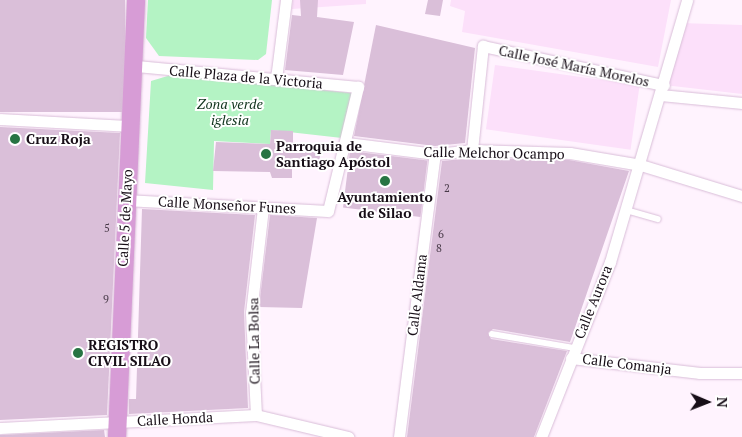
<!DOCTYPE html>
<html>
<head>
<meta charset="utf-8">
<style>
  body { margin:0 }
  #map { position:relative; width:742px; height:437px; overflow:hidden; background:#fff3fe; font-family:"PT Serif",serif }
  div>[style] { position:absolute }
  [style*='--x'] { left:calc(var(--x)*1px); top:calc(var(--y)*1px); width:calc(var(--w)*1px); rotate:calc(var(--a)*1deg) }
  .built>* { inset:0; background:#fce0fa; transform-origin:0 0 }
  .green>* { inset:0; background:#b4f3c4 }
  .building>* { inset:0; background:#dabfd9; transform-origin:0 0 }
  .roads { filter:drop-shadow(0 0 1px #d9bdd8) drop-shadow(0 0 1px #d9bdd8) }
  .lane>* { height:5.5px; margin:-2.75px; padding:0 2.75px; transform-origin:2.75px; border-radius:2.75px; background:#fff }
  .street>* { height:11px; margin:-5.5px; padding:0 5.5px; transform-origin:5.5px; border-radius:5.5px; background:#fff }
  .primary>* { height:18px; margin:-9px; padding:0 9px; transform-origin:9px; border-radius:9px; background:#d79cd6 }
  .dots>* { width:14px; height:14px; translate:-50% -50%; box-sizing:border-box; border:2px solid #fff; border-radius:50% }
  span { translate:-50% -50%; white-space:nowrap; text-align:center; line-height:1.15; -webkit-text-stroke:4px #fff; paint-order:stroke }
  .number-label { font-size:11px; color:#483a48 }
  .number-label span { -webkit-text-stroke-width:0 }
  .street-label { font-size:14px; color:#170e17 }
  .park-label { font-size:14px; color:#0f331c; font-style:italic }
  .poi-label { font-size:14px; color:#170e17; font-weight:700 }
  .left { translate:0 -50%; text-align:left }
  .north { position:absolute; left:682px; top:377px; width:50px; height:50px; -webkit-text-stroke:4px #fff; paint-order:stroke; rotate:91deg; font-size:14px; font-weight:700; line-height:20px; text-align:center; color:#170e17 }
  .north::after { content:''; display:block; margin:auto; width:18px; height:22px; background:#170e17; clip-path:polygon(50% 0,100% 100%,50% 72%,0 100%) }
</style>
</head>
<body>
<div id="map">
  <div class="built">
    <div style="clip-path:polygon(293px 0,366px 0,366px 4px,292px 9px)"></div>
    <div style="clip-path:polygon(451px 0,671px 0,658px 67px,462px 32px,465px 11px,450px 6px)"></div>
    <div style="clip-path:polygon(681px 23px,742px 25px,742px 94px,664px 85px)"></div>
    <div style="left:495px;top:65px;width:146px;height:65px;rotate:8deg"></div>
  </div>
  <div class="green">
    <div style="clip-path:polygon(148px 0,272px 0,266px 54px,258px 60px,159px 56px,146px 38px)"></div>
    <div style="clip-path:polygon(171px 75px,352px 93px,342px 138px,271px 130px,270px 144px,214px 141px,213px 190px,145px 183px,151px 81px)"></div>
  </div>
  <div class="building">
    <div style="left:0;top:0;width:125px;height:112px"></div>
    <div style="clip-path:polygon(300px 0,318px 0,317px 17px,354px 22px,343px 75px,285px 70px,292px 15px,301px 16px)"></div>
    <div style="clip-path:polygon(428px 0,443px 0,440px 16px,425px 14px)"></div>
    <div style="clip-path:polygon(376px 25px,475px 48px,465px 143px,435px 146px,354px 136px)"></div>
    <div style="clip-path:polygon(0 127px,120px 133px,107px 415px,0 420px)"></div>
    <div style="clip-path:polygon(271px 130px,293px 131px,293px 142px,321px 145px,319px 166px,292px 167px,292px 178px,272px 178px,270px 172px,213px 171px,216px 142px,270px 144px)"></div>
    <div style="left:350px;top:151px;width:78px;height:57px;rotate:7deg"></div>
    <div style="clip-path:polygon(472px 158px,569px 160px,629px 171px,570px 342px,493px 329px,488px 333px,491px 339px,567px 351px,534px 437px,407px 437px,442px 161px)"></div>
    <div style="clip-path:polygon(142px 209px,255px 215px,244px 312px,248px 408px,129px 414px,129px 399px,136px 399px)"></div>
    <div style="clip-path:polygon(270px 215px,317px 218px,302px 308px,259px 307px)"></div>
    <div style="clip-path:polygon(104px 430px,105px 437px,0 437px,0 435px)"></div>
  </div>
  <div class="roads">
    <div class="lane">
      <div style="--x:626;--y:210;--w:33;--a:16"></div>
      <div style="--x:492;--y:334;--w:84;--a:9.6"></div>
    </div>
    <div class="street">
      <div style="--x:276;--y:79;--w:80;--a:-82.8"></div>
      <div style="--x:661;--y:95;--w:81;--a:5.6"></div>
      <div style="--x:0;--y:119;--w:131;--a:3.1"></div>
      <div style="--x:347;--y:143;--w:89;--a:7.1"></div>
      <div style="--x:435;--y:154;--w:37;--a:-6"></div>
      <div style="--x:472;--y:150;--w:98;--a:1.8"></div>
      <div style="--x:570;--y:153;--w:72;--a:9.6"></div>
      <div style="--x:641;--y:165;--w:106;--a:17.1"></div>
      <div style="--x:472;--y:150;--w:105;--a:-84"></div>
      <div style="--x:483;--y:46;--w:185;--a:12.2"></div>
      <div style="--x:125;--y:200;--w:203;--a:3.1"></div>
      <div style="--x:328;--y:211;--w:128;--a:-76.4"></div>
      <div style="--x:358;--y:87;--w:225;--a:-174.6"></div>
      <div style="--x:571;--y:358;--w:130;--a:6.6"></div>
      <div style="--x:700;--y:373;--w:42;--a:0"></div>
      <div style="--x:256;--y:415;--w:102;--a:-92.8"></div>
      <div style="--x:251;--y:313;--w:107;--a:-83.5"></div>
      <div style="--x:0;--y:428;--w:256;--a:-2.9"></div>
      <div style="--x:256;--y:415;--w:95;--a:13.4"></div>
      <div style="--x:399;--y:437;--w:285;--a:-82.8"></div>
      <div style="--x:541;--y:437;--w:188;--a:-68.5"></div>
      <div style="--x:610;--y:262;--w:273;--a:-73.6"></div>
    </div>
    <div class="primary">
      <div style="--x:117;--y:437;--w:437;--a:-87.5"></div>
    </div>
  </div>
  <div class="dots">
    <div style="left:15px;top:139px;background:#277443"></div>
    <div style="left:266px;top:154px;background:#277443"></div>
    <div style="left:385px;top:181px;background:#277443"></div>
    <div style="left:78px;top:353px;background:#277443"></div>
  </div>
  <div class="number-label">
    <span style="left:447px;top:188px">2</span>
    <span style="left:107px;top:228px">5</span>
    <span style="left:441px;top:234px">6</span>
    <span style="left:439px;top:248px">8</span>
    <span style="left:106px;top:299px">9</span>
  </div>
  <div class="street-label">
    <span style="left:574px;top:66px;rotate:12deg">Calle José María Morelos</span>
    <span style="left:246px;top:77px;rotate:5deg">Calle Plaza de la Victoria</span>
    <span style="left:494px;top:153px;rotate:1deg">Calle Melchor Ocampo</span>
    <span style="left:227px;top:205px;rotate:3deg">Calle Monseñor Funes</span>
    <span style="left:125px;top:218px;rotate:-87deg">Calle 5 de Mayo</span>
    <span style="left:417px;top:295px;rotate:-83deg">Calle Aldama</span>
    <span style="left:593px;top:302px;rotate:-68deg">Calle Aurora</span>
    <span style="left:254px;top:341px;rotate:-91deg">Calle La Bolsa</span>
    <span style="left:627px;top:364px;rotate:7deg">Calle Comanja</span>
    <span style="left:175px;top:419px;rotate:-3deg">Calle Honda</span>
  </div>
  <div class="park-label">
    <span style="left:230px;top:112px">Zona verde<br>iglesia</span>
  </div>
  <div class="poi-label">
    <span class="left" style="left:26px;top:139px">Cruz Roja</span>
    <span class="left" style="left:276px;top:154px">Parroquia de<br>Santiago Apóstol</span>
    <span style="left:385px;top:205px">Ayuntamiento<br>de Silao</span>
    <span class="left" style="left:88px;top:353px">REGISTRO<br>CIVIL SILAO</span>
  </div>
  <div class="north">N</div>
</div>
</body>
</html>
